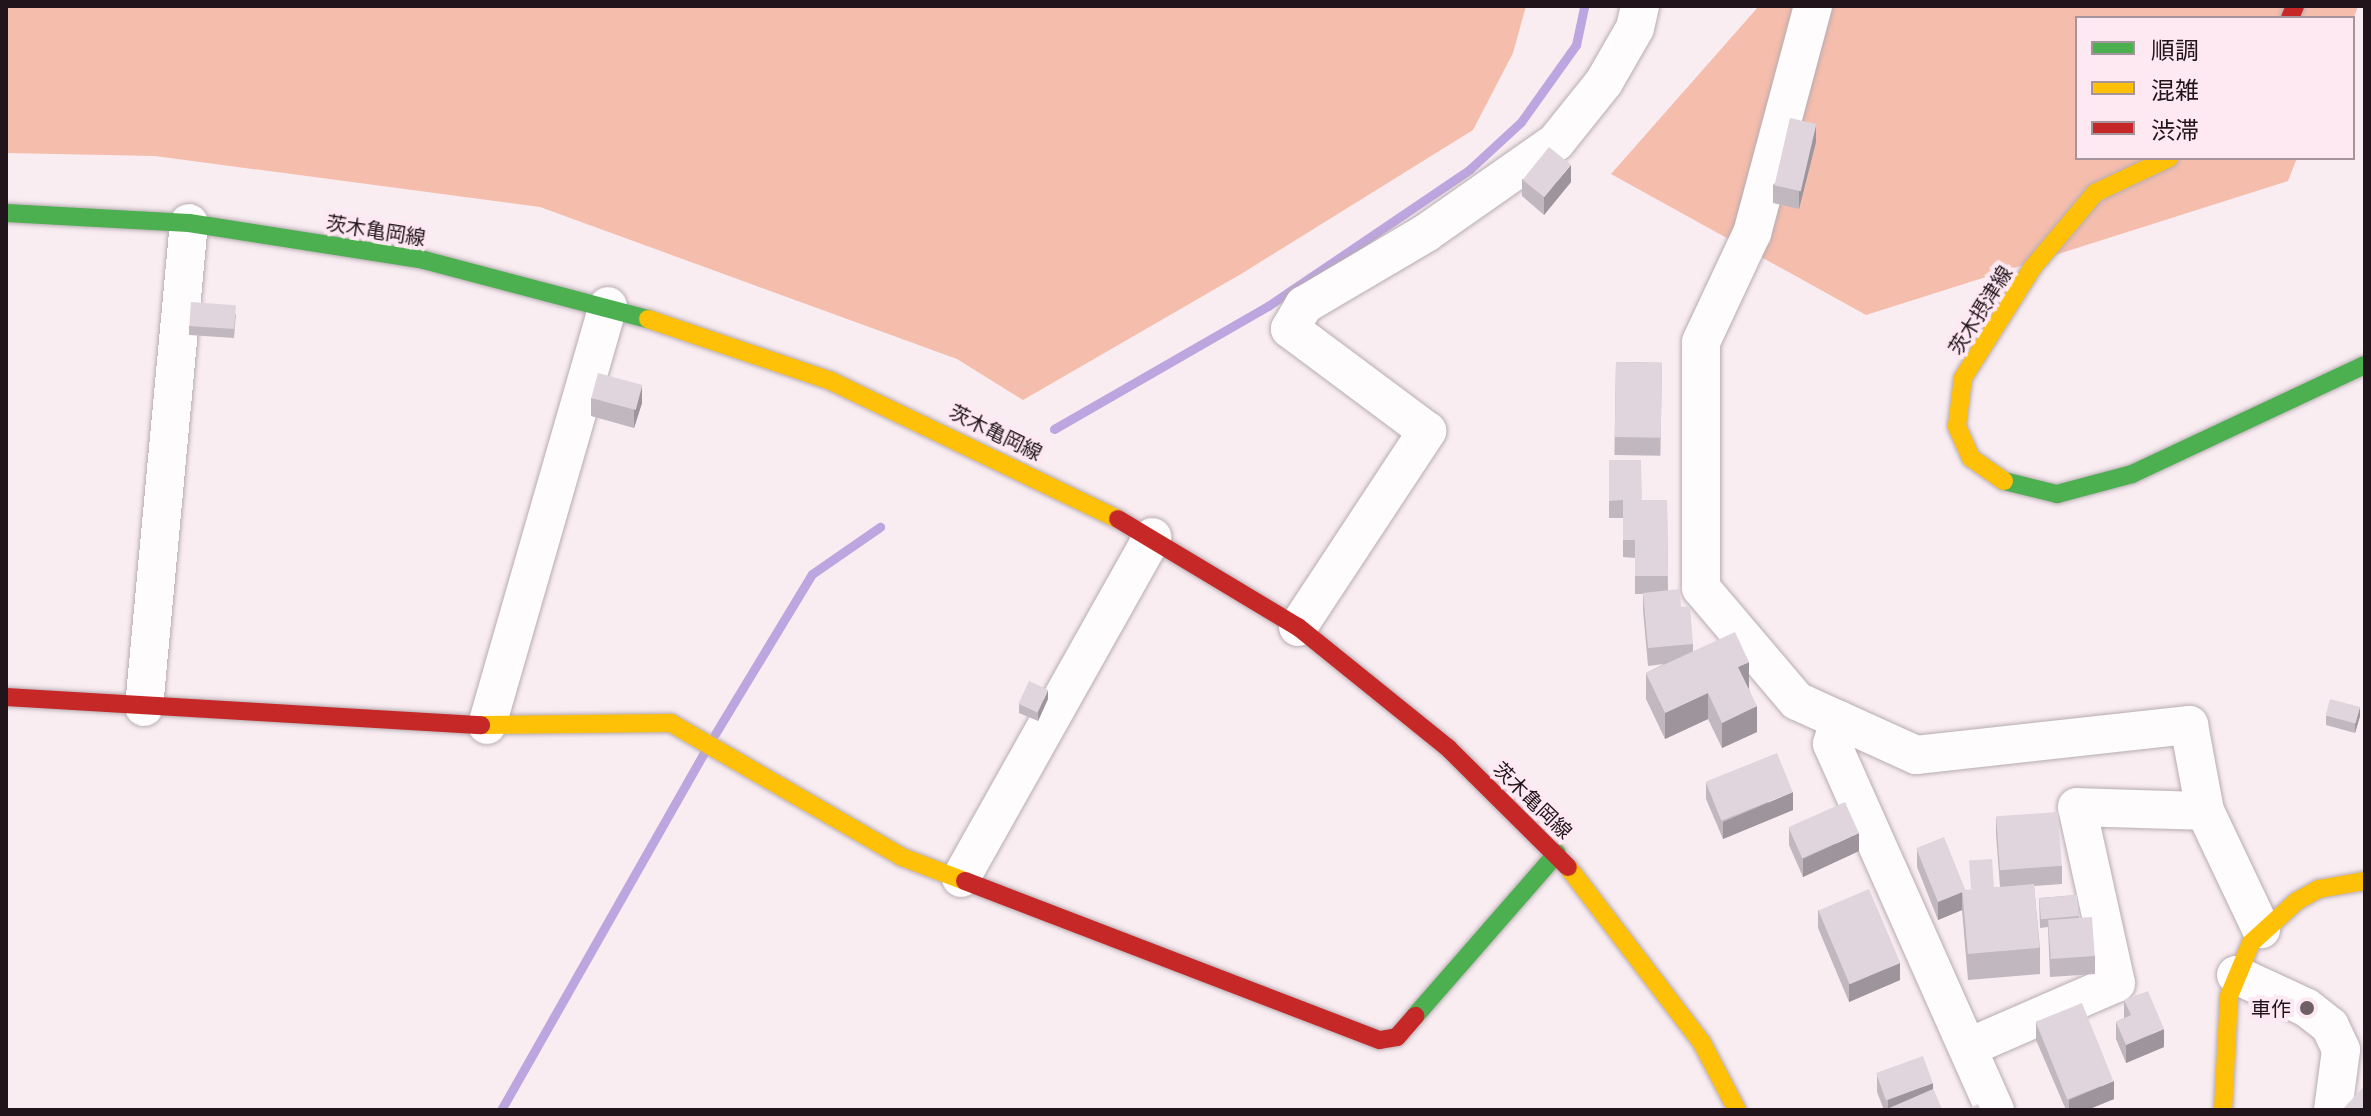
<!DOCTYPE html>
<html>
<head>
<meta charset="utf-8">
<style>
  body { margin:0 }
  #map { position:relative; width:2371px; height:1116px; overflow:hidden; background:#f9edf2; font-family:Mulish,"Noto Sans JP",sans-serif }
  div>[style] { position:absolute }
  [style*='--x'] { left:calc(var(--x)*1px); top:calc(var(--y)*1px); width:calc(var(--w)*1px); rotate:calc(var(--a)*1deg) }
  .forest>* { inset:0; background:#f5bdac }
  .stream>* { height:9px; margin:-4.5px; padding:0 4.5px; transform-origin:4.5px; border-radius:4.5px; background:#bda5df }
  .roads { filter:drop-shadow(0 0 2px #b7acb1) drop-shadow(0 0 2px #b7acb1) }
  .street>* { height:38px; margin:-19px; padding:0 19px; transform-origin:19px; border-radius:19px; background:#fefcfd }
  .fast>* { height:18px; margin:-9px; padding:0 9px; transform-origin:9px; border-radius:9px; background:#4caf50 }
  .slow>* { height:18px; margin:-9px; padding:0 9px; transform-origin:9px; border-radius:9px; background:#ffc107 }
  .jam>* { height:18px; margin:-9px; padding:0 9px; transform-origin:9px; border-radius:9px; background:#c62828 }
  .wall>* { inset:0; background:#c1b7be; transform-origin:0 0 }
  .shaded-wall>* { inset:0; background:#9d959b }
  .building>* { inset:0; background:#e0d5dd; transform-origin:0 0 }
  .dots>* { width:22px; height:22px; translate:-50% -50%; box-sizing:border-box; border:4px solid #fee8f1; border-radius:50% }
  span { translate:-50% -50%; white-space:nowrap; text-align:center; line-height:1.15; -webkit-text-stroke:8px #fee8f1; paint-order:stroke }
  .street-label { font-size:20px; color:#21151b }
  .poi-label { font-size:20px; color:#21151b }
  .right { translate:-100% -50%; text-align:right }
  .frame { position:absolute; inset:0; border:8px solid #21151b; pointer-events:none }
  .legend { position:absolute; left:2075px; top:16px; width:280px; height:144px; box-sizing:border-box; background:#fee8f1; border:2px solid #a6949b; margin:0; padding:10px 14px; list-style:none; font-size:24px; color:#21151b }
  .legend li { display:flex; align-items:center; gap:16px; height:40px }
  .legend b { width:40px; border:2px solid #a6949b }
</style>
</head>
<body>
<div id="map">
  <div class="forest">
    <div style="clip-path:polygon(6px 6px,1526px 6px,1513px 53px,1473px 130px,1241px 274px,1023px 400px,957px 359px,540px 207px,155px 156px,6px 153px)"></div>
    <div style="clip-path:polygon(1759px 6px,2358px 6px,2353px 20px,2077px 18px,2077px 158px,2297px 158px,2288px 181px,1866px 315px,1611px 174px)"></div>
  </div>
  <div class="stream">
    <div style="--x:1054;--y:429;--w:247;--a:-29.9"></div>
    <div style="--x:1268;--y:306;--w:244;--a:-34.1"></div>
    <div style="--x:1470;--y:169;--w:69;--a:-42.7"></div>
    <div style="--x:1521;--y:122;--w:95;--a:-54.5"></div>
    <div style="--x:1576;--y:45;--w:40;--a:-78"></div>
    <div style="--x:715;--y:734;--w:187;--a:-58.8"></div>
    <div style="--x:812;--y:574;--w:83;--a:-34.7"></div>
    <div style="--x:501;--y:1110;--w:411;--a:-60.4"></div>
  </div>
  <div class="roads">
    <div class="street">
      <div style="--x:1813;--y:6;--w:235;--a:105"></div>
      <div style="--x:1752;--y:233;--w:120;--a:115.1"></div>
      <div style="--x:1701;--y:342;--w:246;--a:90"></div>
      <div style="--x:1701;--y:588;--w:148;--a:49.7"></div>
      <div style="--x:1797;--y:701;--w:131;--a:24.4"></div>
      <div style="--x:1916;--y:755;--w:275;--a:-6.3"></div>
      <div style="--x:2189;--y:725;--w:87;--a:79.5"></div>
      <div style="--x:2205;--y:811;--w:131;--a:64.6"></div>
      <div style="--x:1298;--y:627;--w:235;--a:-56.6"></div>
      <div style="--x:1427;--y:431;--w:171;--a:-143.3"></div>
      <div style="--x:1290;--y:329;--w:28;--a:-60"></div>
      <div style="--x:1304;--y:305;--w:142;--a:-30.5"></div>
      <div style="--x:1426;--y:233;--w:159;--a:-35"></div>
      <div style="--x:1556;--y:142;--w:77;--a:-51.3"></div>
      <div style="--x:1604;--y:82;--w:62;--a:-60.1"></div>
      <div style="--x:1635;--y:28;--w:23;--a:-77"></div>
      <div style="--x:144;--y:707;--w:486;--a:-84.7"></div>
      <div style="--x:1839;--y:720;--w:25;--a:106"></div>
      <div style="--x:1832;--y:744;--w:401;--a:66"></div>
      <div style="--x:487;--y:725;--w:436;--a:-73.9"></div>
      <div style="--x:961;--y:878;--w:391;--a:-60.7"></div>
      <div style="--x:2236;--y:975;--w:78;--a:24.9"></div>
      <div style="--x:2307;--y:1008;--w:29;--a:38"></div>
      <div style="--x:2330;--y:1026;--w:26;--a:65"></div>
      <div style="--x:2341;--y:1050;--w:61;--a:97.6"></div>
      <div style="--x:1969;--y:1047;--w:160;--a:-23.5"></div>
      <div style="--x:2116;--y:983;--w:180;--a:-102.5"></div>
      <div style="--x:2077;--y:807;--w:128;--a:1.8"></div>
    </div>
    <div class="fast">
      <div style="--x:6;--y:213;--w:183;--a:3.1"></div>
      <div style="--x:189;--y:223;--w:238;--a:8.9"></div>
      <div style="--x:424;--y:260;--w:232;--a:14.8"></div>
      <div style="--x:2004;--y:481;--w:55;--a:13.8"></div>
      <div style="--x:2057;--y:494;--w:78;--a:-14.9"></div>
      <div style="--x:2132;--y:474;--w:257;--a:-25.1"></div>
      <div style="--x:1415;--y:1016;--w:216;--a:-48.9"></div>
    </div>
    <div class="slow">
      <div style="--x:648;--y:319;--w:193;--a:18.7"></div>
      <div style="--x:831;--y:381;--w:318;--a:25.7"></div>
      <div style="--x:2004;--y:481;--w:40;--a:-145.1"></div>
      <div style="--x:1971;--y:458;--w:35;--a:-114"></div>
      <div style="--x:1957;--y:426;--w:48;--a:-82.9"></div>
      <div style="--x:1963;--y:378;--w:131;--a:-57.8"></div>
      <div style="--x:2033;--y:267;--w:97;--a:-50"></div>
      <div style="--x:2095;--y:193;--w:82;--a:-25.3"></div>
      <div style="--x:481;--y:725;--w:190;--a:-0.6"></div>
      <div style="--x:671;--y:723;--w:267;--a:30.1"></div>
      <div style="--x:902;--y:857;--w:67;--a:20.9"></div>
      <div style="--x:1568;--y:867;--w:221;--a:52.7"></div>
      <div style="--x:1702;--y:1043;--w:76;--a:62.4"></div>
      <div style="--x:2223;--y:1110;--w:114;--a:-87"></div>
      <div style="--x:2229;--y:996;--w:57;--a:-67.5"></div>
      <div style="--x:2251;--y:943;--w:62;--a:-42.4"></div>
      <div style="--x:2297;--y:901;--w:25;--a:-29"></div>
      <div style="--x:2319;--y:889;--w:47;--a:-9.9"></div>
    </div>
    <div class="jam">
      <div style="--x:2290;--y:18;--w:13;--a:-67"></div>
      <div style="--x:1118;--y:519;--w:210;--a:31"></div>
      <div style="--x:1298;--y:627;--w:193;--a:38.9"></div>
      <div style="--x:1448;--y:748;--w:169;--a:44.8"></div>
      <div style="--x:6;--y:697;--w:476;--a:3.4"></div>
      <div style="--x:965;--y:881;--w:444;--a:21"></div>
      <div style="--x:1380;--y:1040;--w:17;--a:-10"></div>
      <div style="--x:1397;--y:1037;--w:28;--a:-49"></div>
    </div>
  </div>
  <div class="wall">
    <div style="clip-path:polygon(1816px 142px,1799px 209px,1773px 203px,1773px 185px)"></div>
    <div style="clip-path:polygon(1522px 179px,1571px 182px,1544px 215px,1522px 196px)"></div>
    <div style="clip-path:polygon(236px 314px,234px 338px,189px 335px,189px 326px)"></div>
    <div style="left:1616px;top:362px;width:46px;height:93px;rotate:1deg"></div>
    <div style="clip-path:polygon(591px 398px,642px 403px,634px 428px,591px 416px)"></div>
    <div style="clip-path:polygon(1609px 460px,1642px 500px,1667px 500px,1668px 590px,1681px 607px,1693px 644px,1693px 651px,1749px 688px,1757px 732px,1722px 748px,1708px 719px,1665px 739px,1646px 699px,1646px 673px,1664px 664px,1648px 666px,1643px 610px,1643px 594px,1635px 594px,1635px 558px,1623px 557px,1623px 518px,1609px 518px)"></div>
    <div style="clip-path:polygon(1048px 699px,1038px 721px,1019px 713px,1019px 704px)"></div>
    <div style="clip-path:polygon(2326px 716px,2360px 716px,2355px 733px,2326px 725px)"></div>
    <div style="clip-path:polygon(1706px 782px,1793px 810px,1723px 839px,1706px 799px)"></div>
    <div style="clip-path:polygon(1996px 817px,2062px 866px,2062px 884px,2034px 886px,2040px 948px,2040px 974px,1968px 980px,1962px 910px,1938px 920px,1917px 867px,1917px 849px,1966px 891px,2000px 887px,1996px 834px)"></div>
    <div style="clip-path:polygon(1789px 828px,1859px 851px,1803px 877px,1789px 845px)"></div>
    <div style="clip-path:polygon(2077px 895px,2079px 918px,2095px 956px,2095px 974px,2050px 977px,2048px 927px,2040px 928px,2039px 898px)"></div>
    <div style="clip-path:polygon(1818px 910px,1900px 980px,1849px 1002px,1818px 928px)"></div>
    <div style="clip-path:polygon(2124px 1000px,2164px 1047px,2126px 1063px,2116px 1039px,2116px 1022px,2124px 1018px)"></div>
    <div style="clip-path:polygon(2036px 1022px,2114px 1099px,2087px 1110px,2066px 1110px,2036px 1040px)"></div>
    <div style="clip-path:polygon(1877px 1075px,1933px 1089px,1942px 1110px,1884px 1110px,1877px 1092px)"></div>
  </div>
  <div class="shaded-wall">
    <div style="clip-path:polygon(1816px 124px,1816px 142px,1799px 209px,1799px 192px)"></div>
    <div style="clip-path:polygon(1571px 165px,1571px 182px,1544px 215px,1544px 197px)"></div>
    <div style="clip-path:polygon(642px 385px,642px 403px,634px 428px,634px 410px)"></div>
    <div style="clip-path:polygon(1749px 662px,1749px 688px,1738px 693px,1738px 667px)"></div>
    <div style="clip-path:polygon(1048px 690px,1048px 699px,1038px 721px,1038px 712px)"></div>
    <div style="clip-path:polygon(1708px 693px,1708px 719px,1665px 739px,1665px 713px)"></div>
    <div style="clip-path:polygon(1757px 706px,1757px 732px,1722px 748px,1722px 723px)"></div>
    <div style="clip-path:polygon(2360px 707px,2360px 716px,2355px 733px,2355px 724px)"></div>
    <div style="clip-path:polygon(1793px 792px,1793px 810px,1723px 839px,1723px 822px)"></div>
    <div style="clip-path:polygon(1859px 833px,1859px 851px,1803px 877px,1803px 859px)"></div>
    <div style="clip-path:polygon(1962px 892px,1962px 910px,1938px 920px,1938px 902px)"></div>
    <div style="clip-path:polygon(1900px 963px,1900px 980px,1849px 1002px,1849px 984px)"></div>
    <div style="clip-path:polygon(2164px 1029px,2164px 1047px,2126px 1063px,2126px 1045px)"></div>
    <div style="clip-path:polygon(2114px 1081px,2114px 1099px,2087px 1110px,2069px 1110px,2069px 1100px)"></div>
    <div style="clip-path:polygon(1933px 1083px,1933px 1100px,1888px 1110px,1888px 1100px)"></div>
  </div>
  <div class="building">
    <div style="left:1790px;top:118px;width:27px;height:69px;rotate:13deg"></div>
    <div style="left:1549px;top:147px;width:28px;height:42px;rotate:39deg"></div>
    <div style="left:191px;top:302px;width:45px;height:24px;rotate:4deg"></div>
    <div style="left:1616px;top:362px;width:46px;height:75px;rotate:1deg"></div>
    <div style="left:598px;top:373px;width:46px;height:26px;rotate:15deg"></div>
    <div style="clip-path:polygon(1609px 460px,1641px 460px,1642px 500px,1667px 500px,1668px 576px,1635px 576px,1635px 540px,1623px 540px,1623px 500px,1609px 501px)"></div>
    <div style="clip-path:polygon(1680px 589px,1681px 607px,1690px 606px,1693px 644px,1648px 648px,1643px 593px)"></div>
    <div style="clip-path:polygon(1735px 632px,1749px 662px,1738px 667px,1757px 706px,1722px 723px,1708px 693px,1665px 713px,1646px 673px)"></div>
    <div style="left:1029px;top:681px;width:21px;height:25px;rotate:25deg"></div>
    <div style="left:2330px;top:699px;width:31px;height:17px;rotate:15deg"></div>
    <div style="left:1777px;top:753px;width:42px;height:77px;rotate:68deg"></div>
    <div style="left:1845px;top:802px;width:34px;height:62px;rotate:66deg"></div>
    <div style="left:2058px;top:812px;width:54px;height:62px;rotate:86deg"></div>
    <div style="left:1944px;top:837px;width:58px;height:30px;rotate:68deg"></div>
    <div style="left:1992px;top:859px;width:29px;height:23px;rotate:86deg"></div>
    <div style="left:2034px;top:884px;width:64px;height:72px;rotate:85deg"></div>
    <div style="left:1869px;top:889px;width:80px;height:55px;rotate:67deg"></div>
    <div style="left:2077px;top:895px;width:21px;height:38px;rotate:85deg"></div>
    <div style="left:2092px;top:917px;width:39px;height:44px;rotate:86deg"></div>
    <div style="clip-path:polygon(2148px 991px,2164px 1029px,2126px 1045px,2116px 1022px,2131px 1015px,2124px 1000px)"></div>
    <div style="left:2082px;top:1003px;width:84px;height:50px;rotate:68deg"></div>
    <div style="left:1923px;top:1056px;width:29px;height:50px;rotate:70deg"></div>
    <div style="clip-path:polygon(2365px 1085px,2365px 1110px,2342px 1110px)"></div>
    <div style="clip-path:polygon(1933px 1089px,1942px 1110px,1888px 1110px,1887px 1109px)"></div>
    <div style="clip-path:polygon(1978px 1104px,1981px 1110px,1965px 1110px)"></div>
  </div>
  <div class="dots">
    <div style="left:2307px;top:1008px;background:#6d6166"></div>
  </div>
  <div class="street-label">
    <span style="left:376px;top:230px;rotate:9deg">茨木亀岡線</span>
    <span style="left:1980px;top:310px;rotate:-58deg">茨木摂津線</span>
    <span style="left:996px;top:432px;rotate:26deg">茨木亀岡線</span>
    <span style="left:1533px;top:800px;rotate:44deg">茨木亀岡線</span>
  </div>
  <div class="poi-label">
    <span class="right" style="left:2291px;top:1008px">車作</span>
  </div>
  <div class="frame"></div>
  <ul class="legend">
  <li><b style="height:10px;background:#4caf50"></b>順調</li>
  <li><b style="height:10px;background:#ffc107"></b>混雑</li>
  <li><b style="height:10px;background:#c62828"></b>渋滞</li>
  </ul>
</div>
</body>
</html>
